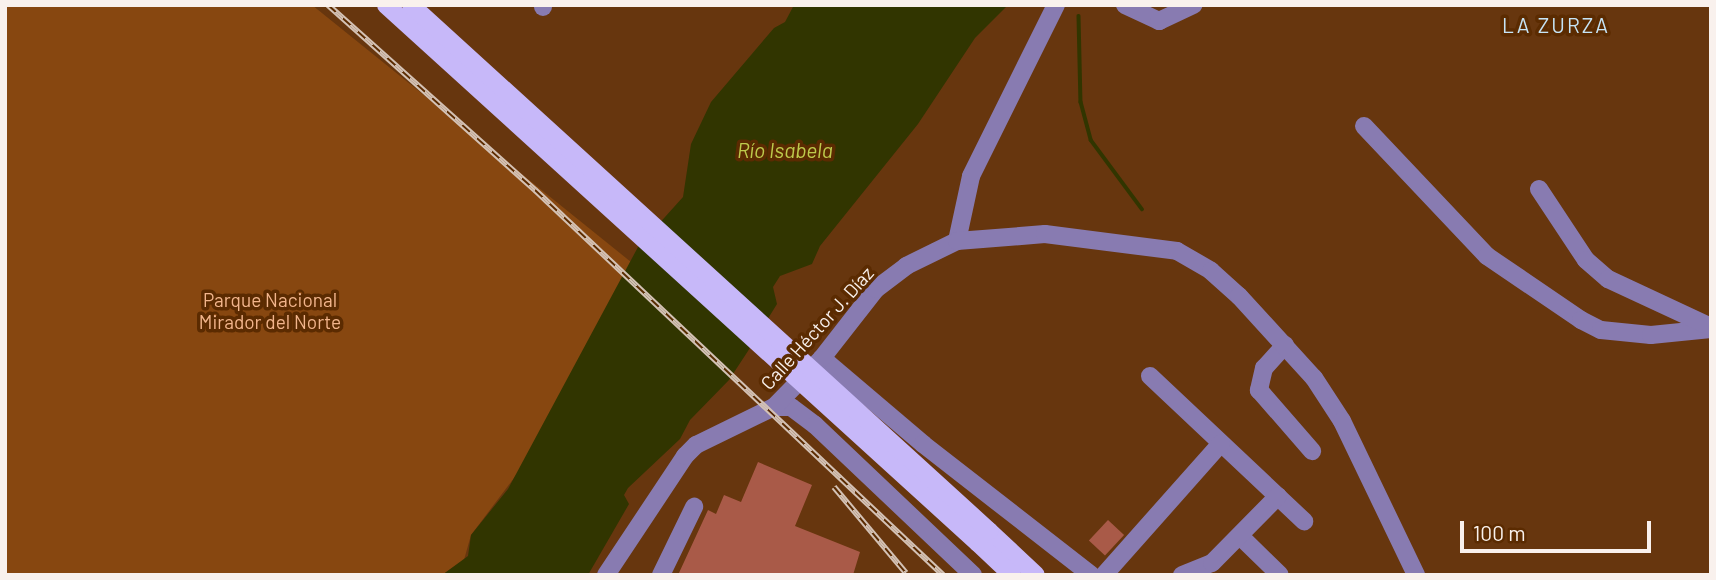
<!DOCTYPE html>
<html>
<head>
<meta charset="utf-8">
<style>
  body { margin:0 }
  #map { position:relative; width:1716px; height:580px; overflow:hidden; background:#67360e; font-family:Barlow,sans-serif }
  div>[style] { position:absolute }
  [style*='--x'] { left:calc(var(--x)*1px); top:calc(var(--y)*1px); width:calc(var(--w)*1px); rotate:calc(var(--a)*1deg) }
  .green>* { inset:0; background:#874710 }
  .water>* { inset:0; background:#313500 }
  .stream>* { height:3.5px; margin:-1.75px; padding:0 1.75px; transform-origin:1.75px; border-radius:1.75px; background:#313500 }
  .building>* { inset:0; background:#a95a48; transform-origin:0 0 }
  .minor>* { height:18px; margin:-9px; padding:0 9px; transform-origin:9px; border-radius:9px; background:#887bb1 }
  .major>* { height:18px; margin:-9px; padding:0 9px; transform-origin:9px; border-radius:9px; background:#c7b8f9 }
  .rail>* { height:6px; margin-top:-3px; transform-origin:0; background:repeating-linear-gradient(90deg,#5b2b01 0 10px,#d4c2b5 0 20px); box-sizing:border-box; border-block:2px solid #d4c2b5 }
  .major-bridge>* { height:18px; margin:-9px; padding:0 9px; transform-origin:9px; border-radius:9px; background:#c7b8f9 }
  span { translate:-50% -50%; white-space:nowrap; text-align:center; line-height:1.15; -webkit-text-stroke:7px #5b2b01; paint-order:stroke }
  .park-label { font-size:19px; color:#f2b58c }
  .street-label { font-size:19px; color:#f9f1ed }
  .neighbourhood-label { font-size:21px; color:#c6e4f6; letter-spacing:2px }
  .water-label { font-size:21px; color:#bdca4c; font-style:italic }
  .frame { position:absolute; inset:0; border:7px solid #f9f1ed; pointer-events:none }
  .scale { position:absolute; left:1460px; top:521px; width:191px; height:32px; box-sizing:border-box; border:4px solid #f9f1ed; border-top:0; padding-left:9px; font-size:21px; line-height:24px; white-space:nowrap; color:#f9f1ed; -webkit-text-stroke:5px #5b2b01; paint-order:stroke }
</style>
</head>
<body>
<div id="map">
  <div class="green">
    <div style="clip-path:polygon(5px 5px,312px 5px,631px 262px,517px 474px,471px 535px,464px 560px,442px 575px,5px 575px)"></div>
  </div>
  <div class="water">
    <div style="clip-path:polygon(794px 5px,1008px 5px,975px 38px,918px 124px,820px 246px,812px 264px,780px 276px,773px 287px,777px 304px,748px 351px,729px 380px,690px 420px,680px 439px,628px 488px,624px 495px,629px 504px,588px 575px,442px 575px,468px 556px,471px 535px,508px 489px,638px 247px,683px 197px,691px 144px,711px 102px,774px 28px,785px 22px)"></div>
  </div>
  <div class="stream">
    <div style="--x:1079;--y:16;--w:86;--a:88.7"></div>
    <div style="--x:1081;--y:102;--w:39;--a:75"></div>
    <div style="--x:1091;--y:140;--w:86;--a:53.5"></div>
  </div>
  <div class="building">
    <div style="clip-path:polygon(758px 462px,812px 485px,795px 526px,860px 552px,853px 575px,678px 575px,708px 510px,716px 514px,724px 495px,741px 502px)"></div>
    <div style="left:1108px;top:520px;width:22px;height:28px;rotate:43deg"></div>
  </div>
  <div class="minor">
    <div style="--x:543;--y:5;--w:2;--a:90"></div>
    <div style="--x:1125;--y:5;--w:38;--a:25"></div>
    <div style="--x:1159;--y:21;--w:38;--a:-25"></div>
    <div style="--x:1364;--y:126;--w:179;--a:46.6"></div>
    <div style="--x:1487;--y:256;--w:114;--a:34.2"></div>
    <div style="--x:1581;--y:320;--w:22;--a:27"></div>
    <div style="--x:1601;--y:330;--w:50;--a:5.7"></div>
    <div style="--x:1651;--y:335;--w:60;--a:-5.7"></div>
    <div style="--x:1539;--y:189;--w:85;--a:56.5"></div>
    <div style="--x:1586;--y:260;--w:29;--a:41"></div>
    <div style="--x:1608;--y:279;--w:114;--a:25"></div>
    <div style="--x:957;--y:241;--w:66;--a:-77.8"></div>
    <div style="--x:971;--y:176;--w:191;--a:-63.6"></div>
    <div style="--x:1285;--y:345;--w:31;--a:132"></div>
    <div style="--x:1264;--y:368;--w:23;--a:103"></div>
    <div style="--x:1259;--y:390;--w:81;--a:49"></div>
    <div style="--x:822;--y:358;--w:133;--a:40.4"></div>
    <div style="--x:923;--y:444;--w:213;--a:37.9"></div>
    <div style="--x:1150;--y:376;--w:212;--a:43.3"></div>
    <div style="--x:774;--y:407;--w:17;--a:0"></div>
    <div style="--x:791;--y:407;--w:30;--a:37"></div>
    <div style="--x:815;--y:425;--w:218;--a:43.5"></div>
    <div style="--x:1241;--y:537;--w:54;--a:44.3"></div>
    <div style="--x:606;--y:575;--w:143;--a:-56.4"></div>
    <div style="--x:685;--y:456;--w:16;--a:-45"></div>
    <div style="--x:696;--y:445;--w:87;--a:-26"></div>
    <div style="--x:774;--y:407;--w:69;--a:-45.6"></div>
    <div style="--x:822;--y:358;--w:88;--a:-52"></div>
    <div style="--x:876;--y:289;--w:38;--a:-37"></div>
    <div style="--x:906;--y:266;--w:57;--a:-26.1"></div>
    <div style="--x:957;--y:241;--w:88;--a:-4.5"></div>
    <div style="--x:1045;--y:234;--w:133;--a:7.3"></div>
    <div style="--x:1177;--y:251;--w:39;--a:30"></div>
    <div style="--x:1211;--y:271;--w:38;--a:42"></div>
    <div style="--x:1239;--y:296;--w:111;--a:47.6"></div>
    <div style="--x:1314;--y:378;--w:51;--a:56.9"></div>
    <div style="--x:1342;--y:421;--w:171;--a:64.3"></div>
    <div style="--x:661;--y:575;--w:76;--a:-64.1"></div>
    <div style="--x:1104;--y:575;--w:176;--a:-48.4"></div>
    <div style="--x:1182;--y:575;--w:32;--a:-22"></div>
    <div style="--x:1212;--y:563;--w:94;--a:-45.4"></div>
  </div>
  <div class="major">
    <div style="--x:989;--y:531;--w:64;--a:43.1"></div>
    <div style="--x:978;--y:543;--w:47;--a:43.3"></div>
  </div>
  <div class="rail">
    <div style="--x:328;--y:5;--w:278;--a:41.8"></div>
    <div style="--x:535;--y:190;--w:561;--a:43.34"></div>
    <div style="--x:834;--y:487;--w:112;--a:50.1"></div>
  </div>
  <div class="major-bridge">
    <div style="--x:386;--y:5;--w:800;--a:42.26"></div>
    <div style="--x:411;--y:5;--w:782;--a:42.3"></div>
  </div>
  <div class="park-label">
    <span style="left:270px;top:311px">Parque Nacional<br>Mirador del Norte</span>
  </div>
  <div class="street-label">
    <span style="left:817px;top:328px;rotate:-48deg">Calle Héctor J. Díaz</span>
  </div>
  <div class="neighbourhood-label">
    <span style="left:1556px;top:25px">LA ZURZA</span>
  </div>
  <div class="water-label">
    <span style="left:785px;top:150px">Río Isabela</span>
  </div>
  <div class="frame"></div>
  <div class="scale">100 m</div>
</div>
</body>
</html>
